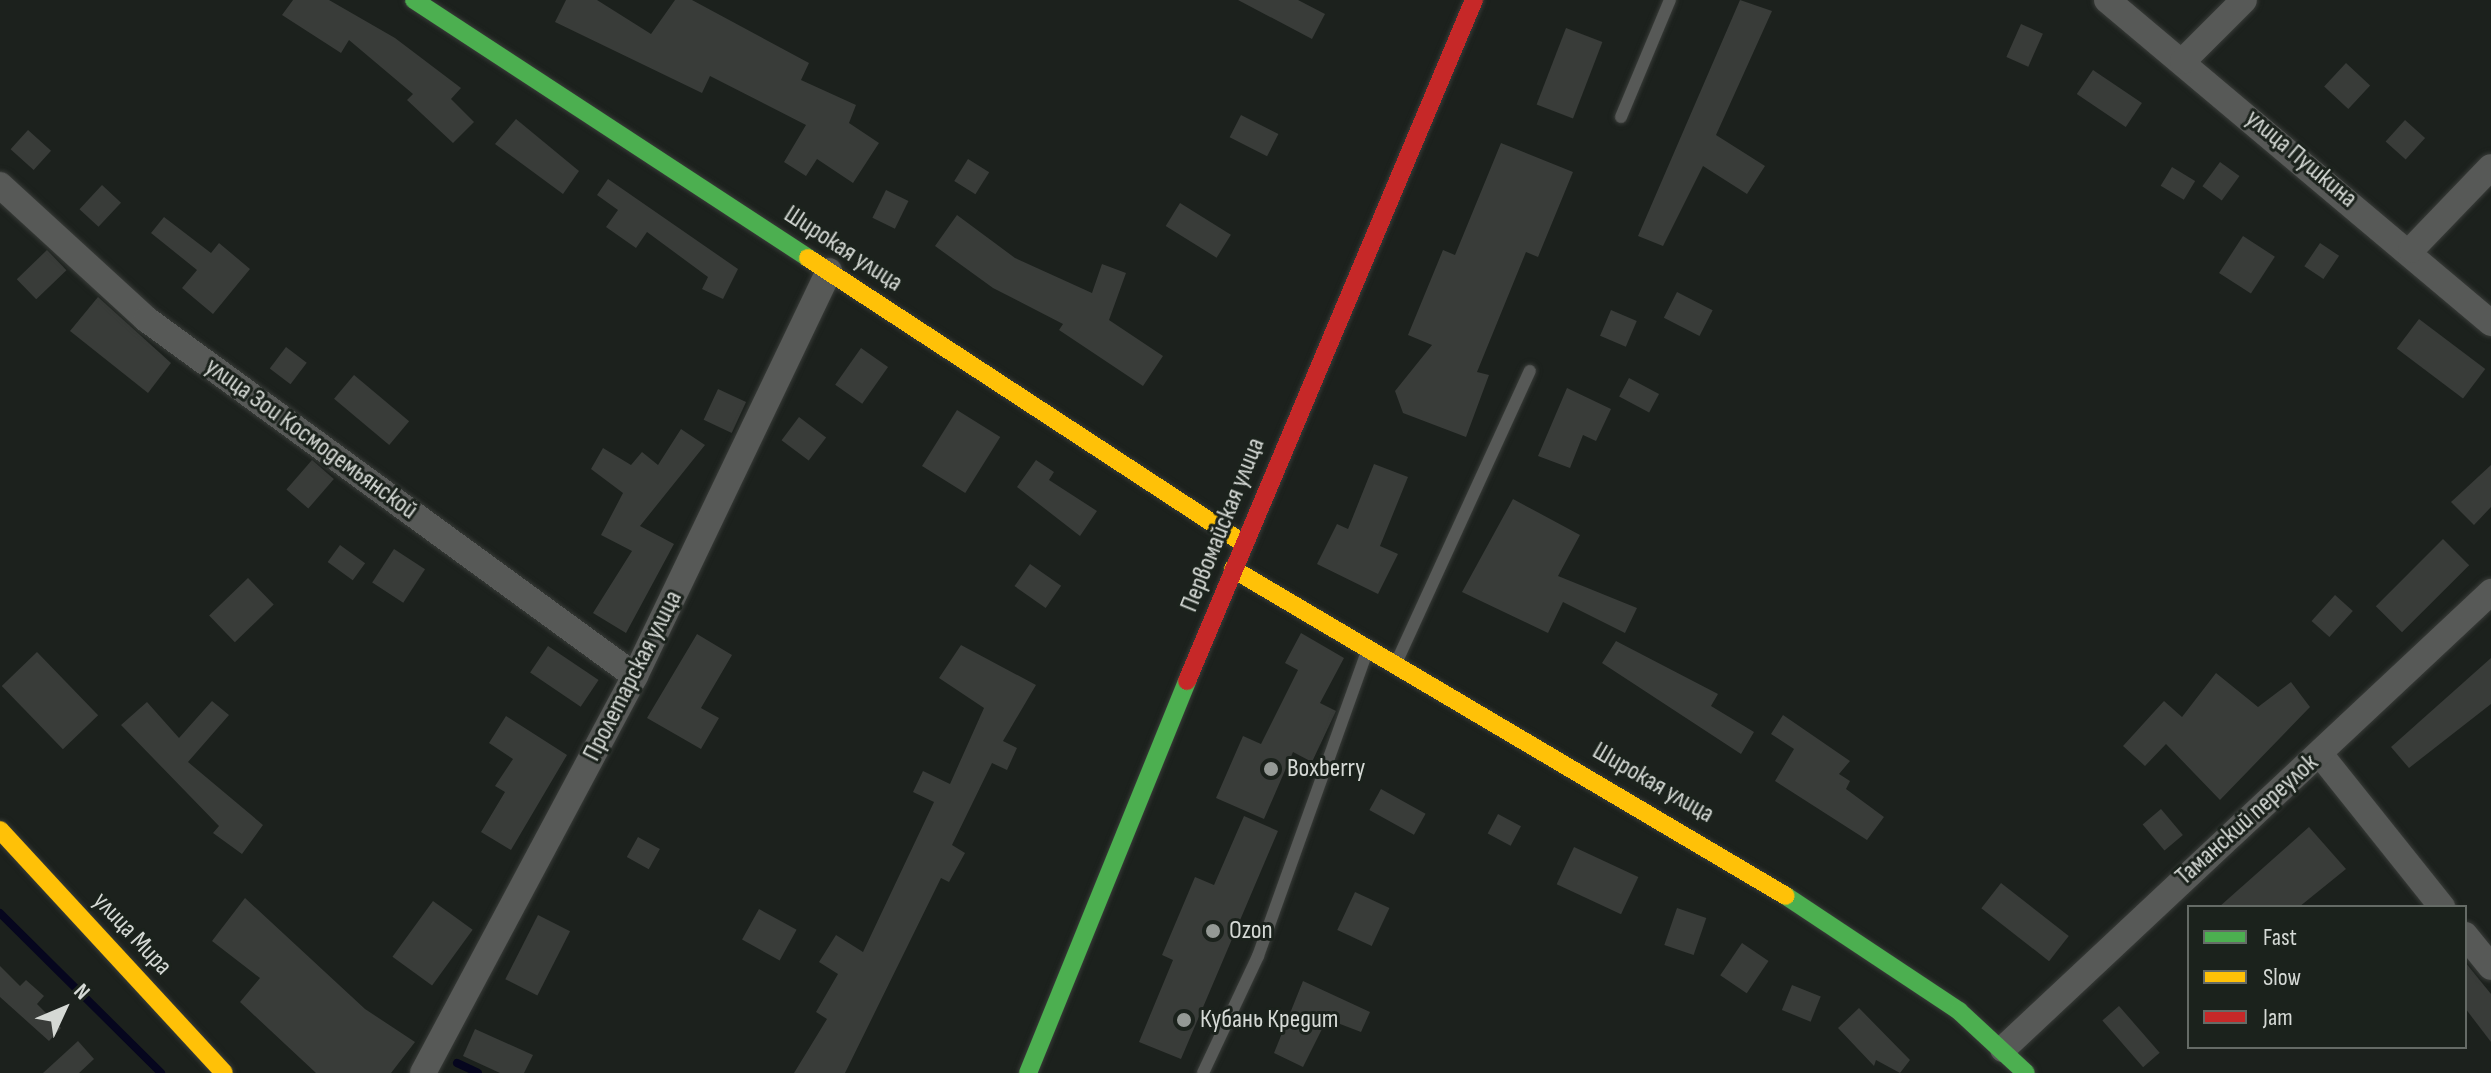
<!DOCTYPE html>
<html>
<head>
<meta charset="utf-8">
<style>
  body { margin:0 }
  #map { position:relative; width:2491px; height:1073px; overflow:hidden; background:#1c211d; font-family:"Sofia Sans Condensed",sans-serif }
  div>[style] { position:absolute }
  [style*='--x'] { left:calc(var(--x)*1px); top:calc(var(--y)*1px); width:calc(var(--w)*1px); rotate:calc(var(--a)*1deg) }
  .stream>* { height:8px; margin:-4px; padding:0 4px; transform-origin:4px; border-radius:4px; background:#06061e }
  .building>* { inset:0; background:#393c39; transform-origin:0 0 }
  .roads { filter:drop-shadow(0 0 2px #383b38) drop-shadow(0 0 2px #383b38) }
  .lane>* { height:12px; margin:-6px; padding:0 6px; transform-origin:6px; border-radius:6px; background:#575957 }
  .street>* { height:26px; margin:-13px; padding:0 13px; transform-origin:13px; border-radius:13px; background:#575957 }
  .fast>* { height:18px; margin:-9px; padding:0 9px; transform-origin:9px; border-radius:9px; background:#4caf50 }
  .slow>* { height:18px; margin:-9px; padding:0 9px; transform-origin:9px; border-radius:9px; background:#ffc107 }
  .jam>* { height:18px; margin:-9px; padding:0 9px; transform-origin:9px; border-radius:9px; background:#c62828 }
  .dots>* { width:22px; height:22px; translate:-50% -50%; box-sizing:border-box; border:4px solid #1b221c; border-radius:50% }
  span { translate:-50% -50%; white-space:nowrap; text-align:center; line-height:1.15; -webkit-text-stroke:6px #1b221c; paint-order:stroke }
  .street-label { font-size:26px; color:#d5d9d5 }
  .poi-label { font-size:26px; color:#d5d9d5 }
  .left { translate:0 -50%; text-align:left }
  .legend { position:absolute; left:2187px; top:905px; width:280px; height:144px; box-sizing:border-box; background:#1b221c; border:2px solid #656b66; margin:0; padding:10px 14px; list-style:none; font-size:24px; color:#d5d9d5 }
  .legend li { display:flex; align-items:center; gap:16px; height:40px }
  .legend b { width:40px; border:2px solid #656b66 }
  .north { position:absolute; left:24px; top:969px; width:80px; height:80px; -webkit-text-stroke:6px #1b221c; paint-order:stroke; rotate:46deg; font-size:22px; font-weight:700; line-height:32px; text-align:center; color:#d5d9d5 }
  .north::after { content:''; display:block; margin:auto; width:28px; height:36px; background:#d5d9d5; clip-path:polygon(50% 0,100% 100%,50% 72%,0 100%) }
</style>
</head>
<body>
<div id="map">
  <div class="stream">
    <div style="--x:0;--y:913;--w:227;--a:44.8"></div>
    <div style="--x:457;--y:1063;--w:23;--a:25"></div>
  </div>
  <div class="building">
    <div style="clip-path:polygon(293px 0,329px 0,395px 38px,461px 88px,451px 99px,474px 122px,453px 143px,407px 100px,413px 94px,349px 40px,341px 53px,282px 15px)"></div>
    <div style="clip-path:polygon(566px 0,597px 0,651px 34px,675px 0,692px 0,809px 63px,801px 80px,856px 105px,849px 123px,879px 143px,853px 183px,817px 159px,806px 176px,784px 162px,806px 125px,710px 76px,702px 93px,555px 22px)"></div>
    <div style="clip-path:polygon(1238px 0,1298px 0,1325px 14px,1312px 39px)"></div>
    <div style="clip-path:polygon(1740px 0,1772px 11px,1716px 135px,1765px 166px,1747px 194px,1703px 166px,1663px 246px,1638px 236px)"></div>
    <div style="left:2021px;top:24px;width:24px;height:36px;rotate:24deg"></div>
    <div style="left:1566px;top:28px;width:39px;height:82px;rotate:21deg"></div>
    <div style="left:2346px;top:63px;width:33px;height:32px;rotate:43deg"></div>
    <div style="left:2093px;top:70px;width:59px;height:29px;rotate:34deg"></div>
    <div style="left:1241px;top:115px;width:42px;height:25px;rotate:27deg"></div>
    <div style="clip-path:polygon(516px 119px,579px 171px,563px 194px,495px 144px)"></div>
    <div style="left:2405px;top:120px;width:27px;height:29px;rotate:42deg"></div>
    <div style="left:28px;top:130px;width:31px;height:26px;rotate:42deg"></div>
    <div style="clip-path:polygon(1501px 143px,1573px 172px,1538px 257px,1526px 252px,1477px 372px,1489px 375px,1466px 437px,1403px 413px,1395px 391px,1432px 345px,1408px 335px,1443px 250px,1455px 255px)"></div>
    <div style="left:968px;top:159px;width:25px;height:26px;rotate:32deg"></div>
    <div style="left:2220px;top:162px;width:24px;height:30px;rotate:36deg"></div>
    <div style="left:2172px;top:167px;width:27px;height:22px;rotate:31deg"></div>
    <div style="clip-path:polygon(608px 179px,738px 269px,723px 299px,702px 289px,708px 277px,647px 232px,636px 248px,606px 227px,618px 210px,597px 195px)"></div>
    <div style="left:102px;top:185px;width:26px;height:33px;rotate:43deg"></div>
    <div style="left:886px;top:190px;width:25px;height:31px;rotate:26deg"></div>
    <div style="left:1180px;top:203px;width:60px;height:27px;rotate:32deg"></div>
    <div style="clip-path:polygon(957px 215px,1015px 258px,1092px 293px,1102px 264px,1126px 273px,1109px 320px,1163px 356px,1143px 386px,1059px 330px,1063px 324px,993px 288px,935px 246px)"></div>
    <div style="clip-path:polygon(164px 217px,211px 253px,219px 243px,250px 269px,213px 314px,182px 288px,197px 270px,151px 233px)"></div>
    <div style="left:2243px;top:236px;width:38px;height:44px;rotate:33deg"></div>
    <div style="left:2320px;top:243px;width:23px;height:28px;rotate:34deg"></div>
    <div style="left:47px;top:250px;width:28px;height:42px;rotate:46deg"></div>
    <div style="left:1677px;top:292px;width:40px;height:29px;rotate:27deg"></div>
    <div style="clip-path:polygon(98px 297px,171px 363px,148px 393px,70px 331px)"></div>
    <div style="left:1611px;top:310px;width:28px;height:28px;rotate:23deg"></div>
    <div style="left:2419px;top:319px;width:83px;height:37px;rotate:37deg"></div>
    <div style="left:286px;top:347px;width:26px;height:27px;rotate:37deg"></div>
    <div style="left:861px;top:348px;width:33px;height:45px;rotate:35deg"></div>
    <div style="left:354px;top:375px;width:72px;height:31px;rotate:40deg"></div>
    <div style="left:1629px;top:378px;width:34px;height:21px;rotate:28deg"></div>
    <div style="clip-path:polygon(1567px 388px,1611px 409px,1596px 441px,1583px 435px,1570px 468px,1538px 456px)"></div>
    <div style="left:718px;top:389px;width:31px;height:34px;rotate:25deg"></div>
    <div style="left:957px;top:410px;width:51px;height:66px;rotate:32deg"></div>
    <div style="left:799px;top:417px;width:34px;height:29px;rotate:37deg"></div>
    <div style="clip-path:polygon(681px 429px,705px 445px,640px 526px,674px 544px,626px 633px,593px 613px,632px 551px,601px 535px,623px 493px,591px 469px,603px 448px,631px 465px,642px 452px,658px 465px)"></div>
    <div style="left:312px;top:460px;width:29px;height:39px;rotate:41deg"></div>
    <div style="clip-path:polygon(1036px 460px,1054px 472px,1049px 480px,1097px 511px,1080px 536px,1017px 487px)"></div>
    <div style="clip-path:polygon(1374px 464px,1408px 477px,1380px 546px,1398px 554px,1378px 594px,1317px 564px,1337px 524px,1348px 529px)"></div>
    <div style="clip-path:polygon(2491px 465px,2491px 507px,2474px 525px,2451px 502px)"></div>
    <div style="clip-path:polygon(1513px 499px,1580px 535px,1558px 576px,1637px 608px,1625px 633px,1563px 602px,1548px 633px,1462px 592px)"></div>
    <div style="left:2443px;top:539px;width:37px;height:95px;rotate:45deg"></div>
    <div style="left:340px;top:545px;width:31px;height:21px;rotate:36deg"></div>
    <div style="left:394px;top:549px;width:37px;height:40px;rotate:33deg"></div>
    <div style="left:1030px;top:564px;width:38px;height:27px;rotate:35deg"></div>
    <div style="left:248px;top:578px;width:37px;height:54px;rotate:46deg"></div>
    <div style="left:2335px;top:595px;width:24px;height:35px;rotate:42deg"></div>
    <div style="clip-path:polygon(1301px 633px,1344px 658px,1320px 703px,1336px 711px,1312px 762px,1293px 752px,1264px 819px,1216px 798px,1243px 736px,1261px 744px,1298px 670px,1285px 663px)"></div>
    <div style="clip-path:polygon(697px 634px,732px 655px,701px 708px,719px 718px,701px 749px,647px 718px)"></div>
    <div style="clip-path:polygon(1616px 641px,1718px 694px,1711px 706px,1754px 732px,1741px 754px,1602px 663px)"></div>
    <div style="clip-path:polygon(961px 645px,1036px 685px,1003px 741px,1017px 748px,1007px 770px,992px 763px,952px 845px,965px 853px,949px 882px,941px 878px,845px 1073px,794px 1073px,827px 1019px,816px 1012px,838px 974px,819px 962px,836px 935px,863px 952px,934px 802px,913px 792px,923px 771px,950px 784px,984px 708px,939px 678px)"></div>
    <div style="left:548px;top:646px;width:61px;height:32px;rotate:34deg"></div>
    <div style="left:37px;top:652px;width:88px;height:49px;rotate:46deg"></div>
    <div style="clip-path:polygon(2491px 658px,2491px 704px,2409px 768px,2391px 747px)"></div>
    <div style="clip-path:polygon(2216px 673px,2258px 707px,2291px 682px,2310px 707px,2220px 800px,2166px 744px,2145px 766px,2123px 746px,2164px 701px,2182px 717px)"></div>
    <div style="clip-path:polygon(212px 701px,229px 715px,188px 762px,263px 825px,242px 854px,213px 833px,219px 826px,121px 725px,147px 702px,179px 738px)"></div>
    <div style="clip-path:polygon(1783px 715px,1850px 761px,1839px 774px,1850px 781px,1846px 789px,1884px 817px,1867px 840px,1775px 781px,1794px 749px,1771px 734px)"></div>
    <div style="clip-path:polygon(506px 716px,567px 755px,511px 850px,481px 832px,505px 792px,495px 786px,513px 759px,489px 743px)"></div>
    <div style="left:1381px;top:789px;width:51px;height:24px;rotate:29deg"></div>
    <div style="left:2161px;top:809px;width:34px;height:24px;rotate:50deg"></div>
    <div style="left:1498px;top:814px;width:26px;height:22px;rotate:28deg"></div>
    <div style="clip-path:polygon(1244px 816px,1278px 831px,1181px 1059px,1139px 1042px,1173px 960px,1162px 955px,1195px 877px,1214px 885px)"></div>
    <div style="clip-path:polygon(2309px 827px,2346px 869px,2299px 907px,2219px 907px)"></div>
    <div style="left:638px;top:837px;width:25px;height:23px;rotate:29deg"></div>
    <div style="left:1574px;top:847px;width:71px;height:41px;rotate:25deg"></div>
    <div style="left:2001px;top:883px;width:86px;height:32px;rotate:38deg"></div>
    <div style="left:1355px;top:892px;width:38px;height:42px;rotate:25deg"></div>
    <div style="clip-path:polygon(245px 898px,365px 1009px,415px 1042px,391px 1073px,316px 1073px,240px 1002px,260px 978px,212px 941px)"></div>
    <div style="left:433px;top:901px;width:49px;height:69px;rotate:36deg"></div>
    <div style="left:1677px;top:908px;width:31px;height:39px;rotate:19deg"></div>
    <div style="left:759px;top:909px;width:43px;height:35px;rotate:29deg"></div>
    <div style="left:538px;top:915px;width:36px;height:72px;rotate:27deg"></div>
    <div style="left:1742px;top:943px;width:32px;height:39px;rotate:34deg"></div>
    <div style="clip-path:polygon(2465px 962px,2491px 994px,2491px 1042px,2465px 1008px)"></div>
    <div style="clip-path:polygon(0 966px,20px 986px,26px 980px,44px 996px,37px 1004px,61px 1028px,49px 1041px,0 997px)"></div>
    <div style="clip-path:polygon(1303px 981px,1370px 1012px,1361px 1032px,1327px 1019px,1303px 1067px,1274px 1053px)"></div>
    <div style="left:1792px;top:985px;width:31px;height:27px;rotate:22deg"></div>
    <div style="left:2119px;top:1006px;width:62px;height:22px;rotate:49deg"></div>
    <div style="clip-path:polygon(1859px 1008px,1910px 1060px,1900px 1073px,1876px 1060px,1874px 1066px,1838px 1028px)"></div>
    <div style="clip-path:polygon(475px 1029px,533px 1055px,524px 1073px,500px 1073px,463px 1056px)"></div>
    <div style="clip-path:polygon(78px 1041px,94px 1059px,79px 1073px,43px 1073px)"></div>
  </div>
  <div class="roads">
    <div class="lane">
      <div style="--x:1621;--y:117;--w:127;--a:-67.3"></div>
      <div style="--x:1397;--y:661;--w:319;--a:-65.4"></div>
      <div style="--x:1203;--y:1073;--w:129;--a:-64.8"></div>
      <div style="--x:1258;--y:956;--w:323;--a:-70.3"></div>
    </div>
    <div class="street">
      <div style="--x:2107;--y:0;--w:502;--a:40.07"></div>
      <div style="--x:2183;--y:61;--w:86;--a:-45"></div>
      <div style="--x:0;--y:185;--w:198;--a:42.5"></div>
      <div style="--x:146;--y:319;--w:605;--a:36.13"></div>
      <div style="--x:2411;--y:250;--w:115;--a:-46.1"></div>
      <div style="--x:2320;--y:754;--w:196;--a:51.4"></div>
      <div style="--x:2465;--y:935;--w:41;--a:50.9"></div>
      <div style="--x:2003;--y:1049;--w:669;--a:-43.12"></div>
      <div style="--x:423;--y:1073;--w:450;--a:-61.9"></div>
      <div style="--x:635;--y:676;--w:449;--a:-64.4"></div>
    </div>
    <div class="fast">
      <div style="--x:414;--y:0;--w:471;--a:33.2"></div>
      <div style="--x:1786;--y:896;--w:208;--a:33.6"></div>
      <div style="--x:1959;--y:1011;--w:91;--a:42.8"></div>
      <div style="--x:1028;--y:1073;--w:423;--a:-67.9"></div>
    </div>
    <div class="slow">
      <div style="--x:808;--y:258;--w:520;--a:33.23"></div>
      <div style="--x:1233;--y:569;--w:642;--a:30.6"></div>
      <div style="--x:0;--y:830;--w:330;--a:47.3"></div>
    </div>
    <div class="jam">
      <div style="--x:1187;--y:681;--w:739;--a:-67.15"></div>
    </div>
  </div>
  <div class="dots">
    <div style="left:1271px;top:769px;background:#949995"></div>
    <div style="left:1213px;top:931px;background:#949995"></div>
    <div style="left:1184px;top:1020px;background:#949995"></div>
  </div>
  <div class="street-label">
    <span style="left:2301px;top:159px;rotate:40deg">улица Пушкина</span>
    <span style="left:843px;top:249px;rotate:33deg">Широкая улица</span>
    <span style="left:311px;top:439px;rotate:36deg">улица Зои Космодемьянской</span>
    <span style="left:1223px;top:525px;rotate:-68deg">Первомайская улица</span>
    <span style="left:633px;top:676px;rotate:-63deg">Пролетарская улица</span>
    <span style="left:1653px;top:783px;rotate:30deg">Широкая улица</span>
    <span style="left:2247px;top:820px;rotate:-42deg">Таманский переулок</span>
    <span style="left:132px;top:934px;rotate:47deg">улица Мира</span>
  </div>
  <div class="poi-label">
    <span class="left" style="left:1287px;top:769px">Boxberry</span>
    <span class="left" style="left:1229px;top:931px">Ozon</span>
    <span class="left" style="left:1200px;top:1020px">Кубань Кредит</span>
  </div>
  <ul class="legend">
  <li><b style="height:10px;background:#4caf50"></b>Fast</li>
  <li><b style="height:10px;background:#ffc107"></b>Slow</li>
  <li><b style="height:10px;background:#c62828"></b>Jam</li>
  </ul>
  <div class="north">N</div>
</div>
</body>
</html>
